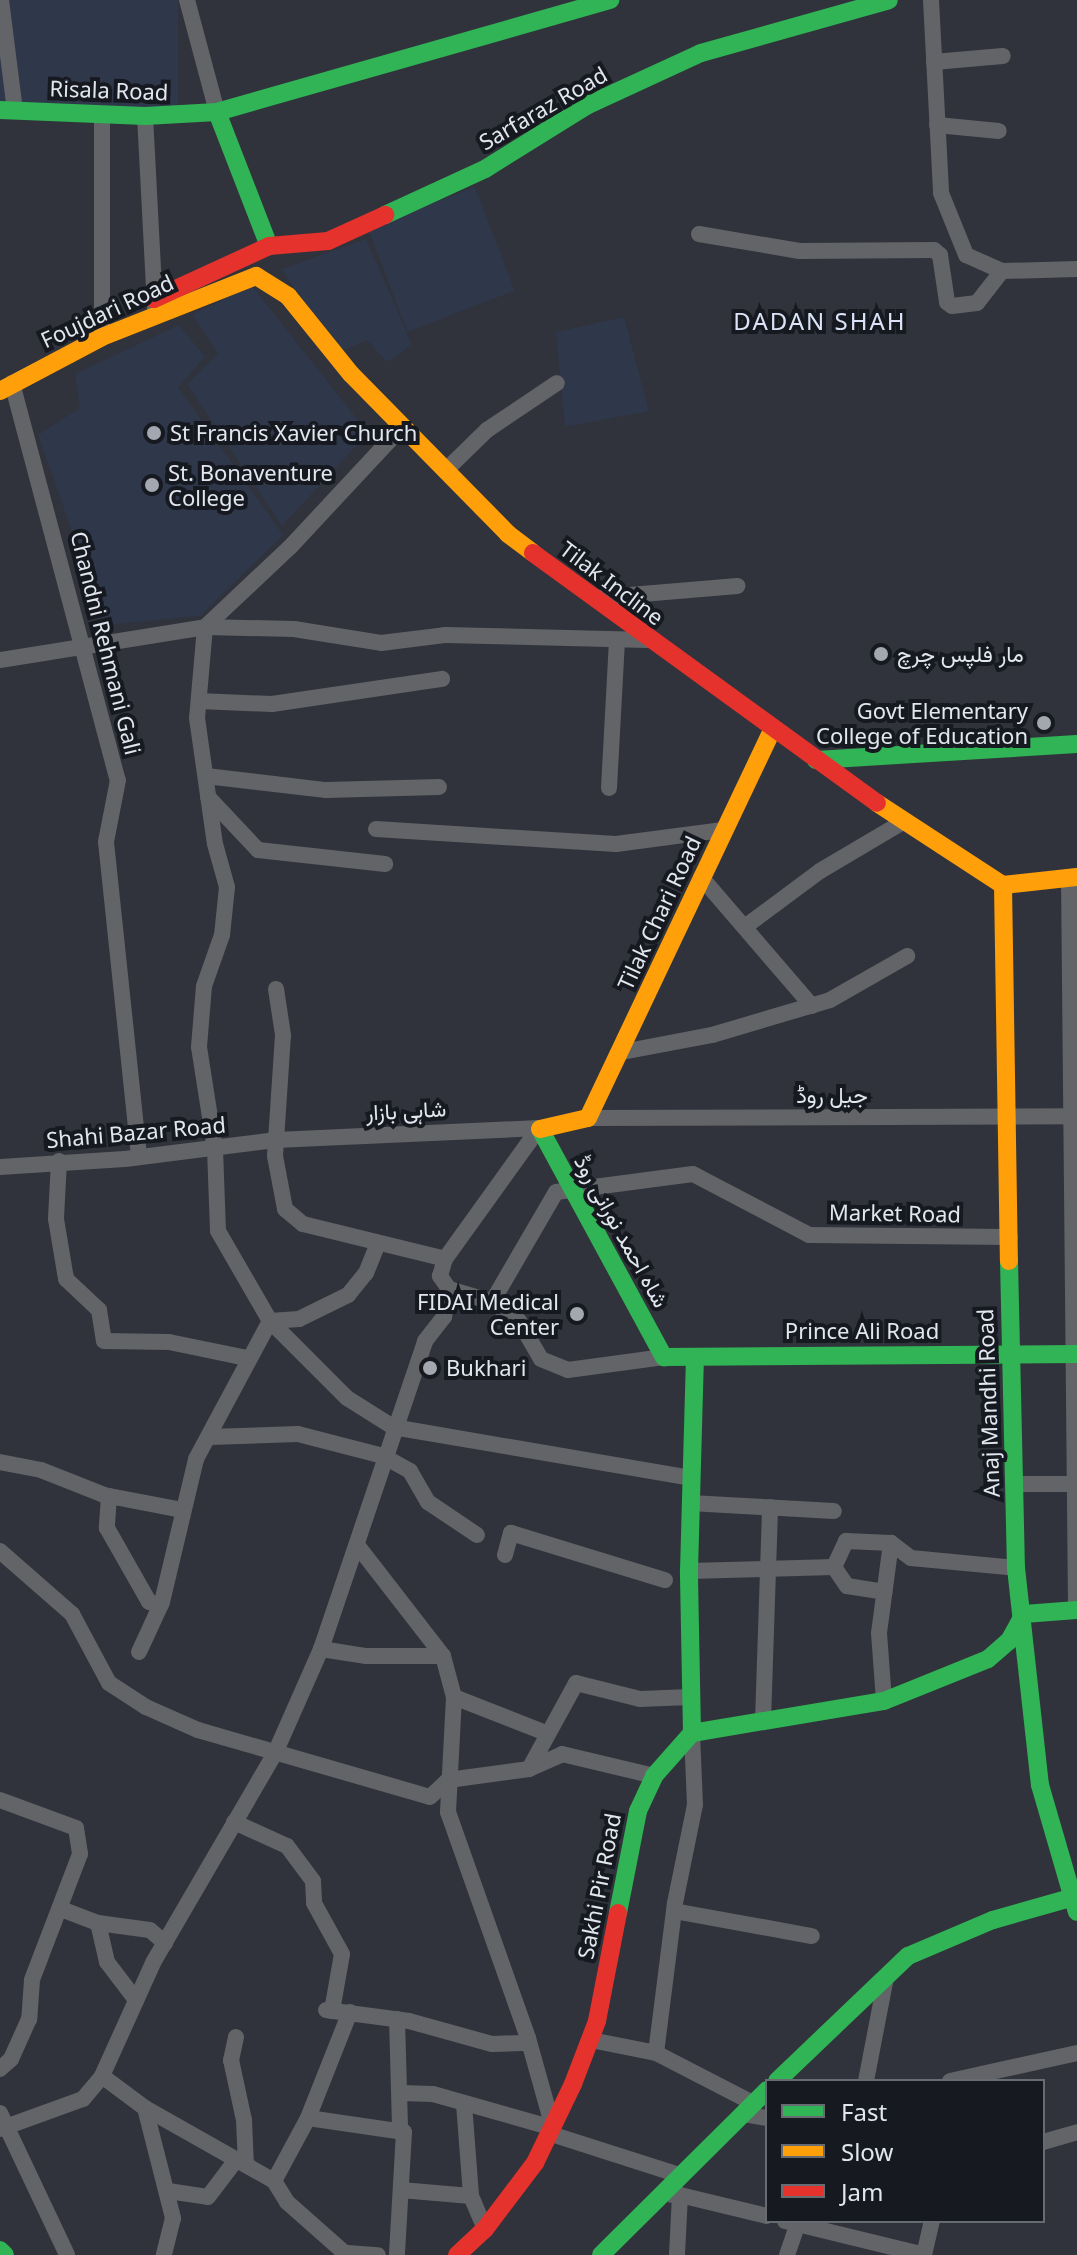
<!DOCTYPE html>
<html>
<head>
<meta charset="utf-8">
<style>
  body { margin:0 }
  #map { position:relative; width:1077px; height:2255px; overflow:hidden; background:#30333b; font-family:"Noto Sans",Vazirmatn,sans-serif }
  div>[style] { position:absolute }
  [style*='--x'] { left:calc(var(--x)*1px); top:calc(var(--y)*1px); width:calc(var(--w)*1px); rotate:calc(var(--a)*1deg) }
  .built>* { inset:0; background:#2f374a; transform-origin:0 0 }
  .street>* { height:16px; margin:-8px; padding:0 8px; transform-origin:8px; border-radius:8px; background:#626467 }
  .fast>* { height:18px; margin:-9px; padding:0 9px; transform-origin:9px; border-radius:9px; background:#30b455 }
  .slow>* { height:18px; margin:-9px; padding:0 9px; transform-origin:9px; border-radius:9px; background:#ff9f0a }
  .jam>* { height:18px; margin:-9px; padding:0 9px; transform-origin:9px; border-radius:9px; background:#e5322d }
  .dots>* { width:22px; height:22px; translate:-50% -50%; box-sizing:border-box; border:4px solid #161a20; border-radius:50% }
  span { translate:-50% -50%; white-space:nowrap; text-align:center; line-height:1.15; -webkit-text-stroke:8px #161a20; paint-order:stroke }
  .street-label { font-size:22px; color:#e1e6ef }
  .poi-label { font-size:22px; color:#e1e6ef }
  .left { translate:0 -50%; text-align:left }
  .right { translate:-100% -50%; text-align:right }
  .neighbourhood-label { font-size:24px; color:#dbe4f7; letter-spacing:2px }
  .legend { position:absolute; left:765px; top:2079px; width:280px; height:144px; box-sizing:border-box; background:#161a20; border:2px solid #676c73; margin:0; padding:10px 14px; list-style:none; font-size:24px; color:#e1e6ef }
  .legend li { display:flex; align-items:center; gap:16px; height:40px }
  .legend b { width:40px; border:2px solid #676c73 }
</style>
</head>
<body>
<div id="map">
  <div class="built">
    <div style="left:0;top:0;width:178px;height:110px"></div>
    <div style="left:475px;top:187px;width:111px;height:115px;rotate:69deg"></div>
    <div style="clip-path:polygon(366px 239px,412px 345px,387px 362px,367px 340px,335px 354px,282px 269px)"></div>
    <div style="clip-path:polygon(252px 286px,368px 433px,282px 526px,187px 384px,218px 354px,192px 314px)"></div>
    <div style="clip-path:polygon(624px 317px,649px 411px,565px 427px,556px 332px)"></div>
    <div style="clip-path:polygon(179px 325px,205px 357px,178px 387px,283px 535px,200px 616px,105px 625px,38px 435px,80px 408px,75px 374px)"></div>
  </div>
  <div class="street">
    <div style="--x:1;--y:0;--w:112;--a:82.8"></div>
    <div style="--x:187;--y:0;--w:116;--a:75"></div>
    <div style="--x:931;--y:0;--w:193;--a:87"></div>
    <div style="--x:941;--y:193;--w:67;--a:68"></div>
    <div style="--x:966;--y:255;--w:39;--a:24"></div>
    <div style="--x:1002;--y:271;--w:75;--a:-1.5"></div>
    <div style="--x:934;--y:62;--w:69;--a:-5"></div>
    <div style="--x:102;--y:115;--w:222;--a:90"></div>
    <div style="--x:145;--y:116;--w:192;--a:87"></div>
    <div style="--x:937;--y:125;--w:62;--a:5.5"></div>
    <div style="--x:699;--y:234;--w:102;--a:9.6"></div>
    <div style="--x:800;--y:251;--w:134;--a:-0.4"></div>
    <div style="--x:934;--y:250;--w:8;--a:40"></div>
    <div style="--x:940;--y:255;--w:48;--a:81.5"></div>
    <div style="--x:947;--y:302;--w:6;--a:39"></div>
    <div style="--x:952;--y:306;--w:25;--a:-7"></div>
    <div style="--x:977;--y:303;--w:41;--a:-52"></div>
    <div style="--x:12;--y:383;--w:411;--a:75.1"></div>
    <div style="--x:118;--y:780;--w:63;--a:101"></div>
    <div style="--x:106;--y:842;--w:316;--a:84"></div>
    <div style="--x:402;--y:427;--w:164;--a:133"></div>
    <div style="--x:290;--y:547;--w:117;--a:136.7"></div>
    <div style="--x:205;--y:627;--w:91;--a:95"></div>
    <div style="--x:197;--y:718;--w:127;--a:81.9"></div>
    <div style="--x:215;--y:844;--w:45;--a:74.4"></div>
    <div style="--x:227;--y:887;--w:48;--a:95.9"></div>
    <div style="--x:222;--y:935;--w:54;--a:109.4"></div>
    <div style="--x:204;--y:986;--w:61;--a:94.7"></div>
    <div style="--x:199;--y:1047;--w:103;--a:81.1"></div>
    <div style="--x:215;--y:1149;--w:82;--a:87.9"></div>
    <div style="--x:218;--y:1231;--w:104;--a:60"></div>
    <div style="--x:270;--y:1321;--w:109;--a:45"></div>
    <div style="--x:347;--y:1398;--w:54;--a:32.2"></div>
    <div style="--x:393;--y:1427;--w:302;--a:9.7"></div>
    <div style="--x:445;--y:471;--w:59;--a:-44.3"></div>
    <div style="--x:487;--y:430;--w:84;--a:-33.9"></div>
    <div style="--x:594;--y:598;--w:144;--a:-4.8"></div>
    <div style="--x:0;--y:660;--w:208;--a:-9.1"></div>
    <div style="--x:205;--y:627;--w:89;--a:1.3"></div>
    <div style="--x:294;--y:629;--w:88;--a:9.1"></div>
    <div style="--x:381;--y:643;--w:64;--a:-7.1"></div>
    <div style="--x:445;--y:635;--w:203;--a:1.4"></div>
    <div style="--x:199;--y:701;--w:73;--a:2.4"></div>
    <div style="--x:272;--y:704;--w:172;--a:-8.4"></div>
    <div style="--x:206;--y:776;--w:121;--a:6.7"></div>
    <div style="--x:326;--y:790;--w:113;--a:-1.5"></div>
    <div style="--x:609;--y:788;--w:148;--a:-86.9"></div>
    <div style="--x:208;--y:797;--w:73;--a:46.7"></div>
    <div style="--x:258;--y:850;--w:128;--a:6.3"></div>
    <div style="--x:376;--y:829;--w:240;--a:3.6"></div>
    <div style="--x:616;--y:844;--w:108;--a:-7.5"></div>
    <div style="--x:701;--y:877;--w:170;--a:49.3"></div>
    <div style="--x:1069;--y:877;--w:733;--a:89.45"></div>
    <div style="--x:746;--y:926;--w:92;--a:-36.6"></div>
    <div style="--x:820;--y:871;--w:96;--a:-30.6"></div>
    <div style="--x:276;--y:989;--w:47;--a:81.3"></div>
    <div style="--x:283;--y:1035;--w:121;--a:93.8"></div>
    <div style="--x:275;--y:1156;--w:54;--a:79.3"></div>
    <div style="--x:285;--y:1209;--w:23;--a:40"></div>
    <div style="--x:303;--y:1224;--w:146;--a:13.8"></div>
    <div style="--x:622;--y:1052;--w:92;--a:-10.7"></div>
    <div style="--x:712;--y:1035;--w:123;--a:-16.5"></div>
    <div style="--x:830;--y:1000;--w:89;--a:-29.7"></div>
    <div style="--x:588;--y:1118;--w:489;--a:-0.2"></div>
    <div style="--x:59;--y:1161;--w:58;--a:93"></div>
    <div style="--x:56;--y:1219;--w:61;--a:80.5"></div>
    <div style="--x:66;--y:1279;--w:45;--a:43.2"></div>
    <div style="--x:99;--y:1310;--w:31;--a:81"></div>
    <div style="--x:104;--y:1341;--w:65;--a:0.9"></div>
    <div style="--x:169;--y:1342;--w:80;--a:11.6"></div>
    <div style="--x:0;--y:1167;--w:125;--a:-3.7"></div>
    <div style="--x:125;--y:1159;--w:152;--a:-7.2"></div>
    <div style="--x:276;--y:1140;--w:263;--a:-2.6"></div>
    <div style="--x:449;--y:1289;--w:45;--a:16.8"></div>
    <div style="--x:270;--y:1321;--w:29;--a:-4"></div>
    <div style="--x:299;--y:1319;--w:55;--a:-26.1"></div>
    <div style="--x:348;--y:1295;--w:28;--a:-51"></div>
    <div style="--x:366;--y:1273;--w:31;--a:-68"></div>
    <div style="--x:664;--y:1357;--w:97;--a:172.3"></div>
    <div style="--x:568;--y:1370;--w:29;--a:-158"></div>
    <div style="--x:541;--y:1359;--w:44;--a:-120.1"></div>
    <div style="--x:519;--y:1321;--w:33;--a:-145"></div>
    <div style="--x:492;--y:1302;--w:127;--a:-59.8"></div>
    <div style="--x:556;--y:1192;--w:138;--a:-7.5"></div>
    <div style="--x:693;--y:1174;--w:131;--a:27.7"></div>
    <div style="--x:809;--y:1235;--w:201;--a:0.6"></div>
    <div style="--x:209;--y:1437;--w:89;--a:-1.9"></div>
    <div style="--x:298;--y:1434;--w:88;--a:14.5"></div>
    <div style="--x:383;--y:1456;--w:31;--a:29"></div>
    <div style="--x:410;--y:1471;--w:36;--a:60"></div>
    <div style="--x:428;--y:1502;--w:59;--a:34"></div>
    <div style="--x:0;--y:1462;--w:42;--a:11"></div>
    <div style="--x:41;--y:1470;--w:68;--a:21.6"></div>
    <div style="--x:104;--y:1495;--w:79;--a:10.9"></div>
    <div style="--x:1015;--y:1484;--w:62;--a:0"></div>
    <div style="--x:109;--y:1496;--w:32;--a:94"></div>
    <div style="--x:107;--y:1528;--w:85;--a:60.4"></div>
    <div style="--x:149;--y:1602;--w:12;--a:14"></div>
    <div style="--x:690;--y:1503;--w:144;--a:3.2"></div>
    <div style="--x:357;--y:1545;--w:140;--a:52.2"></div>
    <div style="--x:443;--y:1656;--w:42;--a:75"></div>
    <div style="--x:454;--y:1697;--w:115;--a:93"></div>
    <div style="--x:448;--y:1812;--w:240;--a:70.5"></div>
    <div style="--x:528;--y:2038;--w:89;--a:74.4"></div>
    <div style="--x:0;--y:1551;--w:96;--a:41.2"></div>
    <div style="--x:72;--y:1614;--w:78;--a:61.8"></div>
    <div style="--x:109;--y:1683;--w:44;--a:33"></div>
    <div style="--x:146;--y:1707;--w:57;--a:23.9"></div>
    <div style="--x:198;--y:1730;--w:241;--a:16.1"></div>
    <div style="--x:430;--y:1797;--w:25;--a:-43"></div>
    <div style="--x:448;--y:1780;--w:82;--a:-7.7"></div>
    <div style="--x:529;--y:1769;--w:36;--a:-24"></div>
    <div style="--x:562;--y:1754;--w:95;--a:13.4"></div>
    <div style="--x:505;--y:1555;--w:23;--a:-75"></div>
    <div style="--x:511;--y:1533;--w:161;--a:17"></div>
    <div style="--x:834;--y:1567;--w:23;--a:56"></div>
    <div style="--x:847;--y:1586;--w:38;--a:9"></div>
    <div style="--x:689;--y:1571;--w:145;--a:-1.6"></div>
    <div style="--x:834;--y:1567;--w:29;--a:-65"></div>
    <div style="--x:846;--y:1541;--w:45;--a:2.5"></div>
    <div style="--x:891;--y:1543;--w:25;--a:37"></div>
    <div style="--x:911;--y:1558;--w:105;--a:5.4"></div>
    <div style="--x:321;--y:1649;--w:46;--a:8.8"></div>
    <div style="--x:366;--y:1656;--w:77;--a:0"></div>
    <div style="--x:139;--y:1652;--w:55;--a:-65.3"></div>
    <div style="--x:162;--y:1602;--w:147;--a:-76.6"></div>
    <div style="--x:196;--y:1459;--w:157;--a:-61.8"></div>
    <div style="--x:454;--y:1697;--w:99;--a:21.4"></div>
    <div style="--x:884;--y:1701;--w:68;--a:-94.2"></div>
    <div style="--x:879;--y:1633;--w:91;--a:-82.4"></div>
    <div style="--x:763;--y:1721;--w:214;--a:-88.1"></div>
    <div style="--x:529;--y:1769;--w:98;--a:-61.3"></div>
    <div style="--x:576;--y:1683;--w:66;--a:14"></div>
    <div style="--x:640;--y:1699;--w:50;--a:-2.3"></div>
    <div style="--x:0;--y:1800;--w:81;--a:20.2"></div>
    <div style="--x:76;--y:1828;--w:26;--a:81"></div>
    <div style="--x:80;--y:1854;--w:135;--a:110.9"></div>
    <div style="--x:32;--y:1980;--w:39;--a:94"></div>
    <div style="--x:29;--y:2019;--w:44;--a:114.2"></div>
    <div style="--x:11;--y:2059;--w:15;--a:138"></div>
    <div style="--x:234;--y:1822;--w:58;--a:24.4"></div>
    <div style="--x:287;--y:1846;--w:44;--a:53.4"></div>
    <div style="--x:313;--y:1881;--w:22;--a:87"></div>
    <div style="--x:314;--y:1903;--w:58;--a:61.2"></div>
    <div style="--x:342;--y:1954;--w:58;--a:100"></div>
    <div style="--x:61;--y:1909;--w:40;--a:21"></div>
    <div style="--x:98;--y:1923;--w:52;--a:7.7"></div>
    <div style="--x:150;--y:1930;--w:20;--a:41"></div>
    <div style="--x:674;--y:1911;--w:140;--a:10.3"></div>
    <div style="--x:98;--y:1923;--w:40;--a:77"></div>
    <div style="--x:107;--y:1962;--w:48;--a:52.7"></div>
    <div style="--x:326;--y:2010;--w:84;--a:7.5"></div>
    <div style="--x:409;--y:2021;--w:86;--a:15.5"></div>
    <div style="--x:492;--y:2044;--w:37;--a:-2"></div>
    <div style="--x:397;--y:2019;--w:110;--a:88.4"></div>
    <div style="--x:236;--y:2037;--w:24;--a:102"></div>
    <div style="--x:231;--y:2060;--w:61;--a:77.8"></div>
    <div style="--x:244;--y:2120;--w:45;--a:87.5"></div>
    <div style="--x:591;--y:2040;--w:66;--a:11.3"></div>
    <div style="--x:656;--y:2053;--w:109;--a:27.3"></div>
    <div style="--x:656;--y:2053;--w:151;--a:-82.8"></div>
    <div style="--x:675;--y:1903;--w:100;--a:-78.5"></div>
    <div style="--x:695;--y:1805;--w:72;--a:-92.4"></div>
    <div style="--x:102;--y:2076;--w:126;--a:-65.7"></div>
    <div style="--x:154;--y:1961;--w:243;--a:-59.8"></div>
    <div style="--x:276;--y:1751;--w:111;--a:-66.2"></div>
    <div style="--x:321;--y:1649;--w:325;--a:-71.3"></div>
    <div style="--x:425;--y:1341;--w:31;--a:-52"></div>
    <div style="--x:444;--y:1317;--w:28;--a:-80"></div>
    <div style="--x:449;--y:1289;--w:16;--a:-125"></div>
    <div style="--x:440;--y:1276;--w:18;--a:-74"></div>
    <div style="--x:445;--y:1259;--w:161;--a:-54.3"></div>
    <div style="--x:866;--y:2081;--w:106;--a:-79.1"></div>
    <div style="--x:950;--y:2081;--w:130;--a:-12.4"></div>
    <div style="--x:402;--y:2093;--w:31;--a:2"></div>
    <div style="--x:433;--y:2094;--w:122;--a:15.8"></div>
    <div style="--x:464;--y:2104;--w:92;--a:85.6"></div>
    <div style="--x:471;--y:2196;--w:36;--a:67"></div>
    <div style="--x:145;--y:2108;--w:114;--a:75.7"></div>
    <div style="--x:173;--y:2218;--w:38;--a:104"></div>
    <div style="--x:0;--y:2113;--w:157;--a:64.7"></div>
    <div style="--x:744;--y:2114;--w:23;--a:10"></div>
    <div style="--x:308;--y:2118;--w:97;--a:8.3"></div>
    <div style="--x:404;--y:2132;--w:123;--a:93.3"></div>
    <div style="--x:0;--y:2129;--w:88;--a:-19.9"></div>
    <div style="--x:83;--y:2099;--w:30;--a:-50"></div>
    <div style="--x:102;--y:2076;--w:54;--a:36.7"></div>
    <div style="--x:145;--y:2108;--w:148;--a:29.5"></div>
    <div style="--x:274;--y:2181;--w:25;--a:58"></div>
    <div style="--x:287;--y:2202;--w:80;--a:41.5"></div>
    <div style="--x:548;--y:2133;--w:139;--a:17.7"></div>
    <div style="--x:1043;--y:2142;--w:35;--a:-16"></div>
    <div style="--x:274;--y:2181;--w:72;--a:-61.6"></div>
    <div style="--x:308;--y:2118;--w:114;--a:-68.4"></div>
    <div style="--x:401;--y:2190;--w:70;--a:4.9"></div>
    <div style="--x:168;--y:2191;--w:40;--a:8.5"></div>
    <div style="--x:208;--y:2197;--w:46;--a:-52.9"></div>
    <div style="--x:672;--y:2195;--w:8;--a:0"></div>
    <div style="--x:680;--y:2195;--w:60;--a:92.9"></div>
    <div style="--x:680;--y:2195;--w:89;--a:13.6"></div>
    <div style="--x:785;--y:2221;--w:143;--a:13.7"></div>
    <div style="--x:347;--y:2253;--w:31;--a:4"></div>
    <div style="--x:787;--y:2255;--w:36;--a:-71"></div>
    <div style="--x:924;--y:2255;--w:35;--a:-77"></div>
  </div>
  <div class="fast">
    <div style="--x:0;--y:110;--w:145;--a:2.4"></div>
    <div style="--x:145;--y:116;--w:72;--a:-3.2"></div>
    <div style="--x:217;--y:112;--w:409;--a:-15.9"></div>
    <div style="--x:217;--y:112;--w:144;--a:68.8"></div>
    <div style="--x:385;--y:215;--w:110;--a:-24.7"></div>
    <div style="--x:485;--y:169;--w:121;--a:-31.9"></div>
    <div style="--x:588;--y:105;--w:124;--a:-24.7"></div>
    <div style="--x:701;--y:53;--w:195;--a:-15.7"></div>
    <div style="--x:816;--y:760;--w:261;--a:-3.5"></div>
    <div style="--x:540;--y:1129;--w:260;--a:61.5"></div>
    <div style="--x:664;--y:1357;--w:413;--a:-0.4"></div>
    <div style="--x:1009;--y:1261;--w:307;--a:88.7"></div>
    <div style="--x:1016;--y:1568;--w:218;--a:83.7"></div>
    <div style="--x:1040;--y:1785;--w:132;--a:73.8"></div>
    <div style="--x:692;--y:1733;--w:195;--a:-9.5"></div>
    <div style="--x:884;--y:1701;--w:112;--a:-22"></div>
    <div style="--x:988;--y:1659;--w:28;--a:-41"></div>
    <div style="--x:1009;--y:1641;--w:31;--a:-61"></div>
    <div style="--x:1024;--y:1614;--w:53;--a:-4.3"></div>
    <div style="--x:618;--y:1913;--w:104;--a:-78.9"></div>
    <div style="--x:638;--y:1811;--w:38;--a:-65"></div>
    <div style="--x:654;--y:1776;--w:57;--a:-48.5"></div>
    <div style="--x:692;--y:1733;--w:162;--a:-91.1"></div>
    <div style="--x:689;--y:1571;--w:214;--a:-88.4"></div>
    <div style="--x:777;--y:2081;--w:181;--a:-43.7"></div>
    <div style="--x:908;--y:1956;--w:92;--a:-23"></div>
    <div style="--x:993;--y:1920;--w:87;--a:-15.9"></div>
    <div style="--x:0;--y:2250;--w:7;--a:45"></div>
    <div style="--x:601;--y:2255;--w:234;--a:-44.8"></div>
  </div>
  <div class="slow">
    <div style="--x:0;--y:391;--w:115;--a:-27.9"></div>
    <div style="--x:102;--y:337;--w:166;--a:-21.6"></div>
    <div style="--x:256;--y:276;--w:38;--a:32"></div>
    <div style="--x:288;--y:296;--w:100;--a:51.1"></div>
    <div style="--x:351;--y:374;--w:224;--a:45.5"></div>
    <div style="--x:508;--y:534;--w:31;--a:37"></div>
    <div style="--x:877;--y:803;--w:150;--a:33.1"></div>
    <div style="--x:1003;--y:885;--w:376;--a:89.1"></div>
    <div style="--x:1003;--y:885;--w:74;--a:-6.2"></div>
    <div style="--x:540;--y:1129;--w:49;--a:-12.9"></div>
    <div style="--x:588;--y:1118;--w:431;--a:-64.6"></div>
  </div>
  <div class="jam">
    <div style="--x:154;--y:299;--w:127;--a:-24.7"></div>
    <div style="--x:269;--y:246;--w:59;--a:-4.8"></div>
    <div style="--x:328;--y:241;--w:63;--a:-24.5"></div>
    <div style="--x:533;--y:553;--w:425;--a:36"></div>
    <div style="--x:457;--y:2255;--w:38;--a:-43"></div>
    <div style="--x:485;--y:2229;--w:83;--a:-52.9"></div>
    <div style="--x:535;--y:2163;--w:88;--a:-64.3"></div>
    <div style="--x:573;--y:2084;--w:67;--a:-69.1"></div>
    <div style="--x:597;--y:2021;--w:110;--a:-79"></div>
  </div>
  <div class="dots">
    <div style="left:154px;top:433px;background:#a3a7b0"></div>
    <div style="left:152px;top:485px;background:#a3a7b0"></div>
    <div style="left:881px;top:654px;background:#a3a7b0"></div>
    <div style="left:1044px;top:723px;background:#a3a7b0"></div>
    <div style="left:577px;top:1314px;background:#a3a7b0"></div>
    <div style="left:430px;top:1368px;background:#a3a7b0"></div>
  </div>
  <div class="street-label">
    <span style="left:109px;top:90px;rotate:2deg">Risala Road</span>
    <span style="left:543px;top:108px;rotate:-30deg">Sarfaraz Road</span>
    <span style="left:107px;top:311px;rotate:-25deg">Foujdari Road</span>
    <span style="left:612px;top:583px;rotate:37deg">Tilak Incline</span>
    <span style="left:106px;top:643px;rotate:76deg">Chandni Rehmani Gali</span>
    <span style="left:659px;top:913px;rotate:-65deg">Tilak Chari Road</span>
    <span style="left:832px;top:1095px">جیل روڈ</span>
    <span style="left:406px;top:1110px;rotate:-3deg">شاہی بازار</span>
    <span style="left:136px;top:1132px;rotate:-5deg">Shahi Bazar Road</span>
    <span style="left:895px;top:1213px;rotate:1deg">Market Road</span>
    <span style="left:622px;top:1231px;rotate:61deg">شاہ احمد نورانی روڈ</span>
    <span style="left:862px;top:1331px">Prince Ali Road</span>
    <span style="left:988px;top:1403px;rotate:-92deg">Anaj Mandhi Road</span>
    <span style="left:599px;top:1886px;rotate:-79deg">Sakhi Pir Road</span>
  </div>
  <div class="poi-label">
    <span class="left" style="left:170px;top:433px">St Francis Xavier Church</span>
    <span class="left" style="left:168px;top:485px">St. Bonaventure<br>College</span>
    <span class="left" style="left:897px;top:654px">مار فلپس چرچ</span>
    <span class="right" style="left:1028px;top:723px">Govt Elementary<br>College of Education</span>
    <span class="right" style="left:559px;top:1314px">FIDAI Medical<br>Center</span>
    <span class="left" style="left:446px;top:1368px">Bukhari</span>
  </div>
  <div class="neighbourhood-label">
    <span style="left:820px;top:321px">DADAN SHAH</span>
  </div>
  <ul class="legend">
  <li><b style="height:10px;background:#30b455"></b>Fast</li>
  <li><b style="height:10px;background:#ff9f0a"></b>Slow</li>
  <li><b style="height:10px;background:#e5322d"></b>Jam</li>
  </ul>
</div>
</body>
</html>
